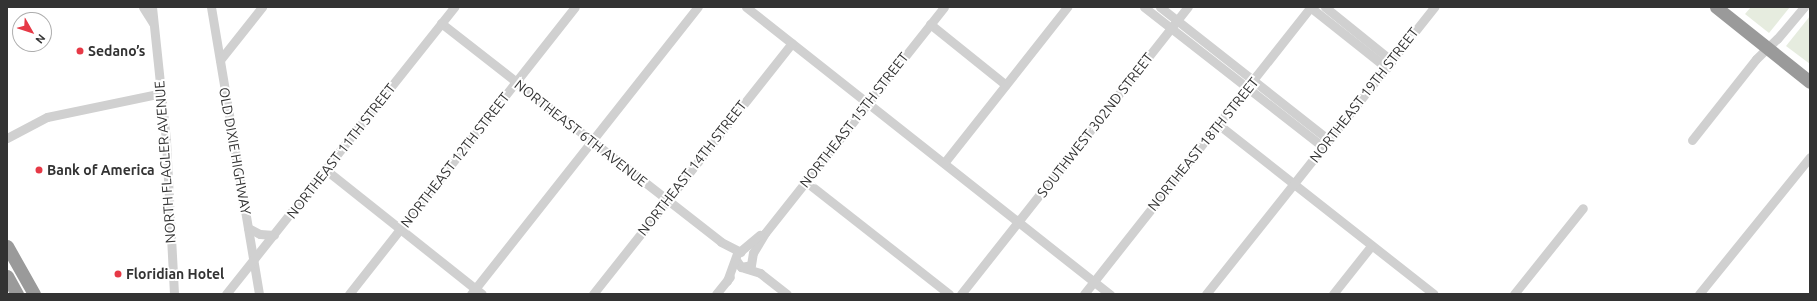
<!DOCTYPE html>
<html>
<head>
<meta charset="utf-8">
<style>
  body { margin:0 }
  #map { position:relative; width:1817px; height:301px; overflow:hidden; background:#fff; font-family:Ubuntu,sans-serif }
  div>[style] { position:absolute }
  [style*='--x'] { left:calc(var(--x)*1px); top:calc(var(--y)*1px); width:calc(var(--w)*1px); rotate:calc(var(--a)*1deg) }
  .green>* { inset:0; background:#e6ecdf }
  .minor>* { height:9px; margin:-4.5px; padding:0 4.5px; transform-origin:4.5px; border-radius:4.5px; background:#d0d0d0 }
  .highway>* { height:13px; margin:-6.5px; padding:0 6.5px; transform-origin:6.5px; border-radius:6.5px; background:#9a9a9a }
  .dots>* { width:11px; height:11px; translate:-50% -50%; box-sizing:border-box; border:2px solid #fff; border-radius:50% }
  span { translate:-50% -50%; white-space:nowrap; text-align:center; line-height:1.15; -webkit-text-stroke:4px #fff; paint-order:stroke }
  .poi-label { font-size:14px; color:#333; font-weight:700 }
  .left { translate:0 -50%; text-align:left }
  .street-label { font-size:14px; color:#333 }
  .frame { position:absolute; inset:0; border:8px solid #333; pointer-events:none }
  .north { position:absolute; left:12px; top:12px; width:40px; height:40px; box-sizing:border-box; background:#fff; border:1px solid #adadad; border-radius:50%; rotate:129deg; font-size:11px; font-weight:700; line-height:16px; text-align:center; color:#333 }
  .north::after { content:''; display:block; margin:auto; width:14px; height:18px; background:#e63946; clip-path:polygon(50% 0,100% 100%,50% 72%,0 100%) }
</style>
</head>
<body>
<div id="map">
  <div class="green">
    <div style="clip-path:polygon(1751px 7px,1790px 7px,1769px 33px,1745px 14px)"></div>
    <div style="clip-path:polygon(1810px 16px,1810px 64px,1786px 46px)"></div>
  </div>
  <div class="minor">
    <div style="--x:143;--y:7;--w:19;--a:58"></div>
    <div style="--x:152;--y:7;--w:135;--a:84"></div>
    <div style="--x:166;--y:141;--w:153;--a:87"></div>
    <div style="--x:211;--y:7;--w:291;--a:80.5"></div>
    <div style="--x:746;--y:7;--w:464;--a:38.3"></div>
    <div style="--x:1144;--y:7;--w:227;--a:38"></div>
    <div style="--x:1160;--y:7;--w:215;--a:38.2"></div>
    <div style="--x:1310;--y:7;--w:98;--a:38.4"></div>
    <div style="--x:1325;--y:7;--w:86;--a:38.9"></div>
    <div style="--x:441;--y:23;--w:355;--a:38"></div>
    <div style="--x:721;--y:242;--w:22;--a:27"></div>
    <div style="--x:930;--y:24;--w:97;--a:38.8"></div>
    <div style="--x:220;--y:60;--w:68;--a:-51.6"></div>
    <div style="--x:1219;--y:125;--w:273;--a:38.2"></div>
    <div style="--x:7;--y:138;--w:45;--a:-27.7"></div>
    <div style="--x:47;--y:117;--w:117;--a:-11.8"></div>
    <div style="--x:1692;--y:140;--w:103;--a:-51.7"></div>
    <div style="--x:1756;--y:59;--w:29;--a:-44"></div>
    <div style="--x:1777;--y:39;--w:42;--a:-49.8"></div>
    <div style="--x:944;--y:163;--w:199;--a:-51.7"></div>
    <div style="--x:326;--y:170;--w:199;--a:38.5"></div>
    <div style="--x:805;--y:181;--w:183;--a:38.1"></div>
    <div style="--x:248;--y:228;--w:13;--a:27"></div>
    <div style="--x:260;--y:234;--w:14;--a:4"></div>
    <div style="--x:736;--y:260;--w:9;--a:54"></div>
    <div style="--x:741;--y:267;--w:10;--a:-11"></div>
    <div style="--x:751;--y:265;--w:12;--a:-81"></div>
    <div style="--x:753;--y:253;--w:23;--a:-59"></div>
    <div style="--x:765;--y:233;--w:288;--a:-51.6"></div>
    <div style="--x:744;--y:268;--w:17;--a:17"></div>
    <div style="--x:760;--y:273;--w:34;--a:38"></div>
    <div style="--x:727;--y:281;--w:29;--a:-70"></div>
    <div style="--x:737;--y:254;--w:30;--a:-40"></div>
    <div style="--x:226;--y:294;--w:367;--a:-51.5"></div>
    <div style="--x:349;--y:294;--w:365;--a:-51.8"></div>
    <div style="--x:471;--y:294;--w:366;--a:-51.7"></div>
    <div style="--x:593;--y:294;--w:320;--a:-51.6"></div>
    <div style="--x:716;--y:294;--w:22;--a:-51"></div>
    <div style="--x:961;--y:294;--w:366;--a:-51.7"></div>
    <div style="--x:1084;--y:294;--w:366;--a:-51.7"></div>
    <div style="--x:1206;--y:294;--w:367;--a:-51.5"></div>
    <div style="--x:1333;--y:294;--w:61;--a:-51.6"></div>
    <div style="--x:1514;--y:294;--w:110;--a:-51.3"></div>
    <div style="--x:1699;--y:294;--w:176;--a:-51"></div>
  </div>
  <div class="highway">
    <div style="--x:1716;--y:7;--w:120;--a:38.6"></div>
    <div style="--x:7;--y:246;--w:55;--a:60.6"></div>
    <div style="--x:7;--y:276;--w:21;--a:61"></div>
  </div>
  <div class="dots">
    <div style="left:80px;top:51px;background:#e63946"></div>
    <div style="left:39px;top:170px;background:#e63946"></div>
    <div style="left:118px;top:274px;background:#e63946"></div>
  </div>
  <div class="poi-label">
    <span class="left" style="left:88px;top:51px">Sedano’s</span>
    <span class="left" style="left:47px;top:170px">Bank of America</span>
    <span class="left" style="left:126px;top:274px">Floridian Hotel</span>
  </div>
  <div class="street-label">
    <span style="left:1364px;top:95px;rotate:-52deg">NORTHEAST 19TH STREET</span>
    <span style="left:854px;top:120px;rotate:-52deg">NORTHEAST 15TH STREET</span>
    <span style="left:1095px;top:125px;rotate:-52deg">SOUTHWEST 302ND STREET</span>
    <span style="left:581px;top:133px;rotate:38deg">NORTHEAST 6TH AVENUE</span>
    <span style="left:1203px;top:144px;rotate:-51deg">NORTHEAST 18TH STREET</span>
    <span style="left:235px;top:151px;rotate:80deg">OLD DIXIE HIGHWAY</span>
    <span style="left:341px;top:151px;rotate:-52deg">NORTHEAST 11TH STREET</span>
    <span style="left:455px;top:160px;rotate:-52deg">NORTHEAST 12TH STREET</span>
    <span style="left:165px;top:162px;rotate:-94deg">NORTH FLAGLER AVENUE</span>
    <span style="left:692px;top:168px;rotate:-52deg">NORTHEAST 14TH STREET</span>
  </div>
  <div class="frame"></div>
  <div class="north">N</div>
</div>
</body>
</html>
